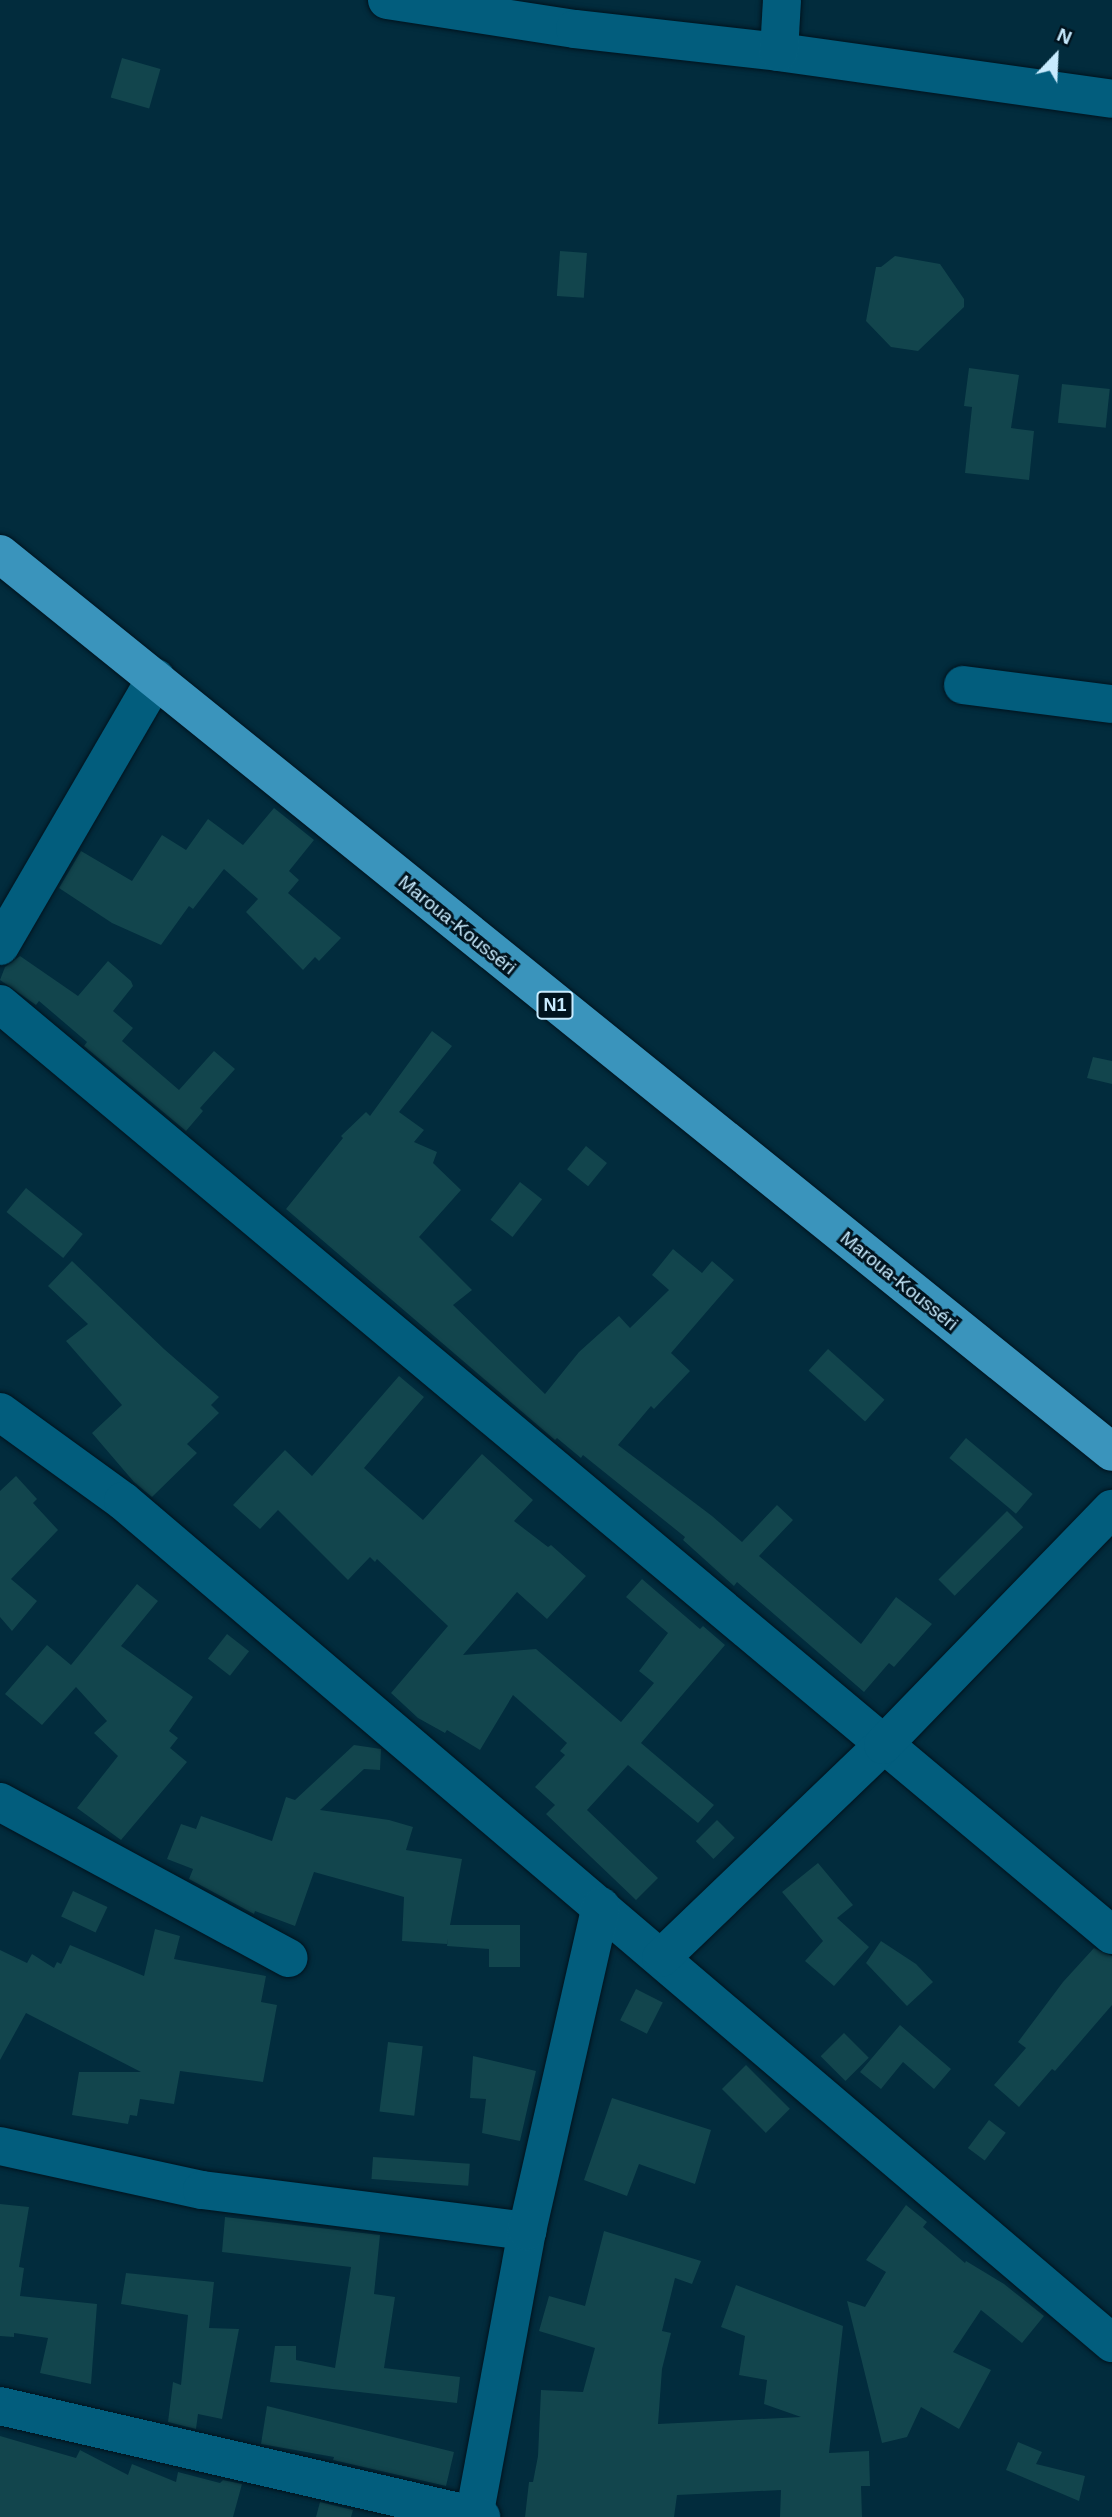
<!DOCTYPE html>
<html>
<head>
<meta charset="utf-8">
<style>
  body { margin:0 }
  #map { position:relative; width:1112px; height:2517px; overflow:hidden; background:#022c3d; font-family:Helvetica,sans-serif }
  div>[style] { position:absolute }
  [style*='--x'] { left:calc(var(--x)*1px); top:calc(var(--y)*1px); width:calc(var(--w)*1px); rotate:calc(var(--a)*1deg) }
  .building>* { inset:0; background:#12454d; transform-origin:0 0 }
  .roads { filter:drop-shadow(0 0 2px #00131e) drop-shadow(0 0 2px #00131e) }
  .minor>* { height:38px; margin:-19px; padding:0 19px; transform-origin:19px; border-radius:19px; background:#025d7d }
  .highway>* { height:38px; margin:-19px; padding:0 19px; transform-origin:19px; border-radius:19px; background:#3a94bc }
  span { translate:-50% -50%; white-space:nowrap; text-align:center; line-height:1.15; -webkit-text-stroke:6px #00131e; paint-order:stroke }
  .shield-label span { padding:2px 5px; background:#00131e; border:2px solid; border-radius:5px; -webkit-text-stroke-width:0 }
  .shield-label { font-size:18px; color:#c8ebfe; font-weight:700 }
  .street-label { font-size:19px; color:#c8ebfe }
  .north { position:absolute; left:1021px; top:21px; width:70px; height:70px; -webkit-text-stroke:5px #00131e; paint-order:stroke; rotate:23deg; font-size:19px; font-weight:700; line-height:28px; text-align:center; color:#c8ebfe }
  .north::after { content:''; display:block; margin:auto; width:24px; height:32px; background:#c8ebfe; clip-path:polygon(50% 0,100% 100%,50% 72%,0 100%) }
</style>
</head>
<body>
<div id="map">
  <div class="building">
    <div style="left:122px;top:58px;width:40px;height:41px;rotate:16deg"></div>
    <div style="left:560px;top:251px;width:27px;height:45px;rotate:4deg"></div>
    <div style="clip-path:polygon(895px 256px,940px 264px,964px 299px,964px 307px,918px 351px,891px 347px,866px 321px,876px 267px,881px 267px)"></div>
    <div style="clip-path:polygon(969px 368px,1019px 375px,1011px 428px,1034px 431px,1029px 480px,965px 473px,972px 407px,964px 406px)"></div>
    <div style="left:1062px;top:384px;width:48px;height:39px;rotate:6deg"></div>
    <div style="clip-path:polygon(274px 808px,314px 840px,289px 871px,299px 880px,288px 893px,341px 938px,319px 961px,315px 957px,303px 970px,246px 912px,258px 899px,224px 869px,193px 909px,189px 906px,161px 945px,112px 923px,59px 888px,81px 851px,132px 881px,162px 835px,186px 850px,208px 819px,243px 845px)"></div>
    <div style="clip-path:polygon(20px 956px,78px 996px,108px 961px,131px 981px,133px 986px,113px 1011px,133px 1028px,122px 1041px,179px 1090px,214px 1051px,235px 1069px,200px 1108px,203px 1111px,186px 1131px,84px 1046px,87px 1042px,39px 1001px,36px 1005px,0 980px,5px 967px)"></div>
    <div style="clip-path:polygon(432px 1031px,452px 1046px,399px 1112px,424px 1130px,414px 1142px,437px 1152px,433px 1163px,461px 1190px,419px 1237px,472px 1290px,453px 1305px,545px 1394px,579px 1352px,619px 1316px,630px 1328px,669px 1290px,652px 1275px,673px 1249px,702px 1273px,712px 1261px,734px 1280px,671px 1353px,690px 1371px,654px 1409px,651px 1406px,618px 1445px,712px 1516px,742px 1542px,777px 1505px,793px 1520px,759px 1556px,861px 1644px,896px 1597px,932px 1624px,894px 1667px,889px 1663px,864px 1692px,737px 1582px,734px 1586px,683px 1540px,685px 1537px,583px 1455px,581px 1458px,557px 1438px,555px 1440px,286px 1209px,343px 1138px,341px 1136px,366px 1112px,370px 1116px)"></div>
    <div style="clip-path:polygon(1093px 1057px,1112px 1061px,1112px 1084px,1087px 1078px)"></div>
    <div style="left:586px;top:1146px;width:27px;height:30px;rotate:39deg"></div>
    <div style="left:520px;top:1182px;width:28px;height:48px;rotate:38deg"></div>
    <div style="left:26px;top:1188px;width:73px;height:31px;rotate:39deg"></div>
    <div style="clip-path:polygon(72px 1261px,164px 1349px,219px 1397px,211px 1405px,219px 1413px,187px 1444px,197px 1453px,152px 1497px,134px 1482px,92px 1433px,122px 1405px,66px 1341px,88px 1324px,48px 1286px)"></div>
    <div style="left:828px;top:1349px;width:76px;height:29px;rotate:42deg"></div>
    <div style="clip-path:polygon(399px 1376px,424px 1397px,364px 1468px,423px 1520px,482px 1454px,533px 1500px,514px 1521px,548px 1547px,551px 1545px,586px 1576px,547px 1619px,517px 1592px,463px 1655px,536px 1649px,621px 1722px,654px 1683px,639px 1671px,668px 1633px,626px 1597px,642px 1579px,700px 1629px,703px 1626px,725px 1645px,641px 1743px,714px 1805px,698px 1823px,628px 1765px,587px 1810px,658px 1878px,636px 1900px,546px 1814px,555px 1805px,535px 1787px,565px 1755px,560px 1751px,567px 1743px,513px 1695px,480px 1750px,447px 1730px,445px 1733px,418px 1718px,391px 1693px,448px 1626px,377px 1559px,375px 1562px,370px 1557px,348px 1580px,278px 1510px,260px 1529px,233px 1505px,285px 1450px,312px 1476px)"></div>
    <div style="left:966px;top:1438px;width:87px;height:26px;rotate:40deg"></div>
    <div style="clip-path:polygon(16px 1476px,37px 1499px,33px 1503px,58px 1530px,11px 1579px,37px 1601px,12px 1631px,0 1617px,0 1491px)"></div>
    <div style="left:1007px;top:1511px;width:23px;height:97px;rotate:45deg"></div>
    <div style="clip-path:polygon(137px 1584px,158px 1601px,121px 1646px,193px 1697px,169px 1731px,178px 1738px,170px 1748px,187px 1762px,121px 1840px,77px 1808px,118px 1756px,94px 1733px,107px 1721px,76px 1687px,42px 1725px,5px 1694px,47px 1645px,71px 1665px)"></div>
    <div style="left:227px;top:1634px;width:28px;height:31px;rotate:38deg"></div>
    <div style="clip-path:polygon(354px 1745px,381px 1749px,380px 1770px,364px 1769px,320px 1810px,389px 1820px,413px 1827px,406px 1850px,462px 1859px,450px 1925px,520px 1925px,520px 1967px,489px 1967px,489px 1949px,447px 1946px,448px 1938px,447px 1944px,402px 1941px,404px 1897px,314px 1872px,295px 1926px,255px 1911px,254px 1914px,189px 1879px,193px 1869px,167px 1859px,181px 1824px,196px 1829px,201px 1816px,272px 1841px,286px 1797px,295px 1800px)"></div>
    <div style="left:717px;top:1820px;width:25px;height:30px;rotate:45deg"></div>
    <div style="clip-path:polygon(818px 1863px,853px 1905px,837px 1918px,869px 1947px,834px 1986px,805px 1961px,823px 1941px,782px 1892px)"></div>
    <div style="left:73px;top:1891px;width:38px;height:28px;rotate:25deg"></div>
    <div style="clip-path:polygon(155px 1929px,180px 1936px,174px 1959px,266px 1976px,261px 2002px,277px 2005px,263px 2082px,180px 2071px,174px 2104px,140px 2099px,137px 2116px,130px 2115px,128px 2124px,72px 2115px,79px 2072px,141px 2072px,26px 2013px,0 2060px,0 1950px,27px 1963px,32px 1954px,54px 1968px,57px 1962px,61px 1964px,70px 1945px,144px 1976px)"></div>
    <div style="clip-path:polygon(881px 1941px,916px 1964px,933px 1982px,907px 2006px,866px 1963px)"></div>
    <div style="clip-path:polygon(1094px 1948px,1112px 1956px,1112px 2005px,1055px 2071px,1052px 2069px,1019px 2107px,994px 2085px,1026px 2048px,1018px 2042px,1063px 1982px)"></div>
    <div style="left:636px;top:1989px;width:30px;height:35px;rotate:27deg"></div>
    <div style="clip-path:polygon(900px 2025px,951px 2069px,934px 2089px,903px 2062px,881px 2089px,860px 2072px)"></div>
    <div style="left:844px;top:2033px;width:35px;height:33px;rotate:45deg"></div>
    <div style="left:388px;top:2042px;width:35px;height:70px;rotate:7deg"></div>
    <div style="clip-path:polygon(473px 2056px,536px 2071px,520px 2141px,482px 2133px,486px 2099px,470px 2098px)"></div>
    <div style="left:746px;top:2065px;width:62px;height:34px;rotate:45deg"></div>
    <div style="clip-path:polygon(612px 2098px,711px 2130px,695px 2184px,639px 2164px,627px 2196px,584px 2180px)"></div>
    <div style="left:989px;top:2120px;width:21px;height:35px;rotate:37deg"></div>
    <div style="left:373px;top:2157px;width:97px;height:22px;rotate:4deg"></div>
    <div style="clip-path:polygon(0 2204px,29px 2207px,19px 2267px,24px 2268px,20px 2296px,97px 2304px,91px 2384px,40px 2373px,48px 2338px,14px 2333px,14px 2337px,0 2336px)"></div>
    <div style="clip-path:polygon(906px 2205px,927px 2222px,923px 2227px,965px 2263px,966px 2261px,1004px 2284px,1044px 2316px,1022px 2343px,981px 2310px,953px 2352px,991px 2370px,959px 2429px,921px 2407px,907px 2437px,882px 2443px,847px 2301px,865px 2307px,886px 2272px,866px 2260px)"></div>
    <div style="clip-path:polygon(225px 2217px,380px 2235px,374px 2294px,395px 2297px,384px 2368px,460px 2377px,457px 2403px,270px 2382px,275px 2346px,296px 2346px,296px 2360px,335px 2368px,351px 2267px,222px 2252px)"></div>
    <div style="clip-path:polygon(604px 2231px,701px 2261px,692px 2284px,675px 2278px,662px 2331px,671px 2333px,662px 2369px,658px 2424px,801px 2417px,764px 2404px,767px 2380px,739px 2375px,745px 2336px,721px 2327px,736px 2285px,843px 2326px,829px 2453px,869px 2451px,870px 2486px,861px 2486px,862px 2517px,780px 2517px,781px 2490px,677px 2495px,674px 2517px,525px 2517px,529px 2482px,533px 2482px,538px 2456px,541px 2390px,583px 2392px,595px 2348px,539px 2331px,549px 2296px,585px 2306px)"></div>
    <div style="clip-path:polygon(126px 2273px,214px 2282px,209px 2328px,239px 2329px,222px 2419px,198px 2414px,196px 2429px,168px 2422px,173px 2382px,181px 2385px,188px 2315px,121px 2304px)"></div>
    <div style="clip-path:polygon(267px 2406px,454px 2452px,446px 2486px,333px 2460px,334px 2457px,261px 2444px)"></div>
    <div style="clip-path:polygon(0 2436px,76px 2458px,80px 2450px,128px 2475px,132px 2464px,176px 2482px,178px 2472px,220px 2483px,223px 2480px,242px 2484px,233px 2517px,0 2517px)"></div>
    <div style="clip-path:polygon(1018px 2442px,1042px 2452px,1036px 2464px,1085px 2476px,1079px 2501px,1006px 2470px)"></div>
    <div style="clip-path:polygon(320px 2502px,353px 2510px,351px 2517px,316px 2517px)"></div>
  </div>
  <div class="roads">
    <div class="minor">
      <div style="--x:387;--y:0;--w:190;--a:8.8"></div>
      <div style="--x:575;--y:29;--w:205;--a:6.4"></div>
      <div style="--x:779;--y:52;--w:336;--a:8"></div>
      <div style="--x:779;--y:52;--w:52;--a:-86.7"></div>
      <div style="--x:963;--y:685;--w:150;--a:7.3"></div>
      <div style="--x:0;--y:946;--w:310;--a:-59.8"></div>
      <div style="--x:0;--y:1004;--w:1450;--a:39.94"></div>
      <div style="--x:0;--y:1412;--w:152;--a:35.9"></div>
      <div style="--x:123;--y:1501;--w:1299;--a:40.41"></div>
      <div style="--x:0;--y:1802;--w:328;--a:28.4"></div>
      <div style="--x:661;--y:1958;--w:308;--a:-43.8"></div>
      <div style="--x:883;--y:1745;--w:329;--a:-45.9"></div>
      <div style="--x:0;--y:2146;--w:207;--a:12.3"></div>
      <div style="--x:202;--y:2190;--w:328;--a:7.2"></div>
      <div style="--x:527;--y:2231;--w:291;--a:100.5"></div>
      <div style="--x:527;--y:2231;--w:333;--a:-77.2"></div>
      <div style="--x:0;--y:2406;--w:494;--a:13"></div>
    </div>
    <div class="highway">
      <div style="--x:0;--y:554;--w:1429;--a:38.92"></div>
    </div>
  </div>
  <div class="shield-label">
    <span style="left:555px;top:1005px">N1</span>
  </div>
  <div class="street-label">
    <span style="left:457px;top:925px;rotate:39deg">Maroua-Kousséri</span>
    <span style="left:899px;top:1281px;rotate:39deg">Maroua-Kousséri</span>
  </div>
  <div class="north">N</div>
</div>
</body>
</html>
